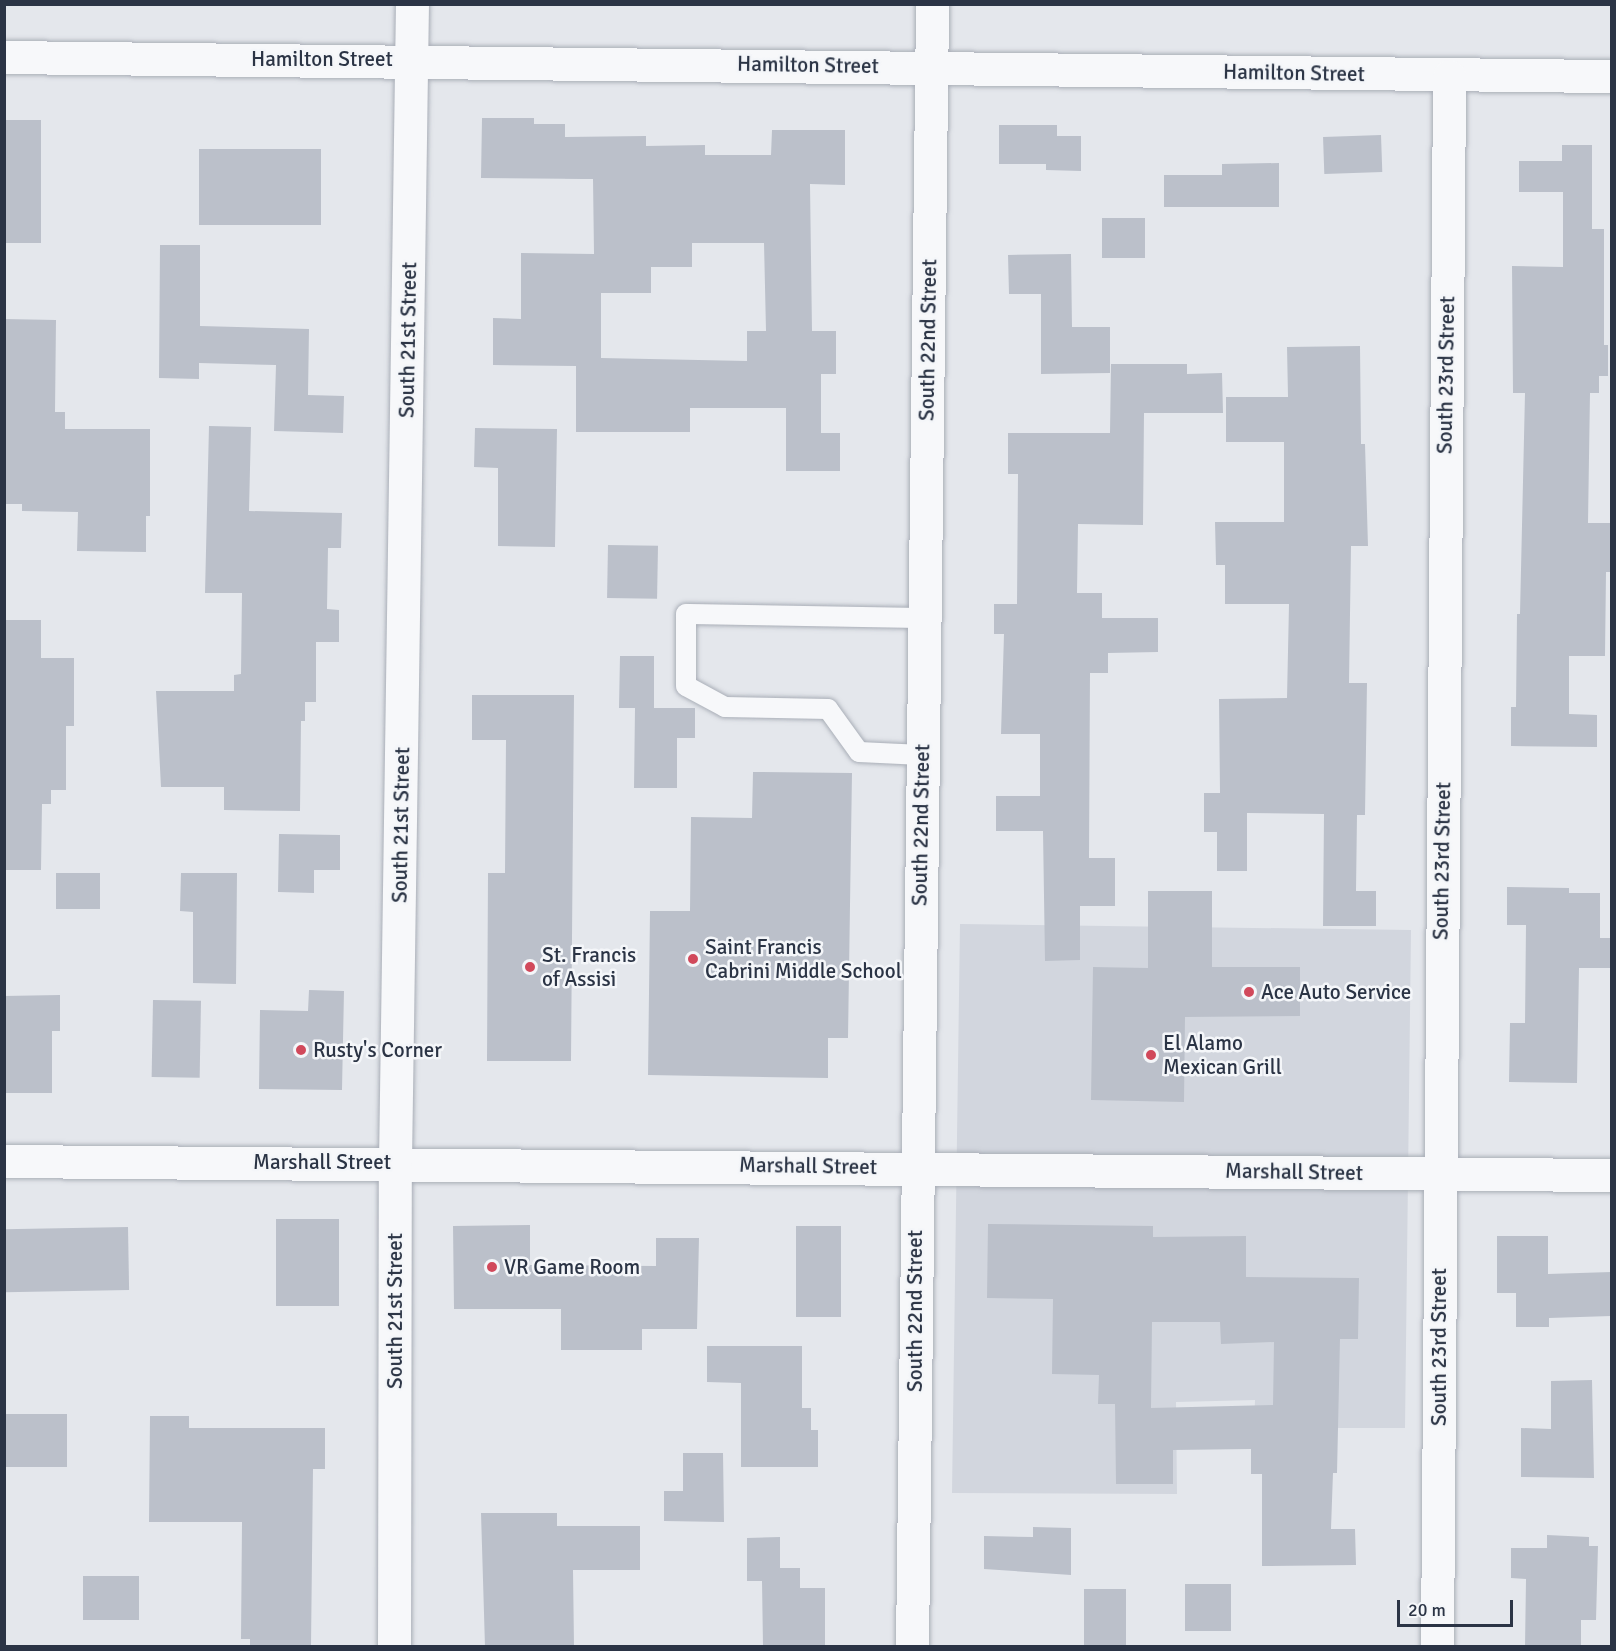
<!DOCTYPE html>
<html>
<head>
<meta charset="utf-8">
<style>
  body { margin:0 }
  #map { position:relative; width:1616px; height:1651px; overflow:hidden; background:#e4e7ec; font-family:Signika,sans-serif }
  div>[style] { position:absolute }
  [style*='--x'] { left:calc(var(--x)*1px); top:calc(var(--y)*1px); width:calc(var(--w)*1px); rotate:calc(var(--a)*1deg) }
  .built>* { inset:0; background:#d2d6de }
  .building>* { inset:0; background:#bbc0ca; transform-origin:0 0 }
  .roads { filter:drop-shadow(0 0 2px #a9aeb7) drop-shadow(0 0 2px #a9aeb7) }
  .service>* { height:20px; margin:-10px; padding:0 10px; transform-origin:10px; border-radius:10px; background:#f7f8fa }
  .minor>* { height:33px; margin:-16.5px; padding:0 16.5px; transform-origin:16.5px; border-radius:16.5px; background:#f7f8fa }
  .tertiary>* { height:33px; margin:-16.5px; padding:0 16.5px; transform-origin:16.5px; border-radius:16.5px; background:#f7f8fa }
  .dots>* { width:16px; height:16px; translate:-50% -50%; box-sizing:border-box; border:3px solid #f4f6f9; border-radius:50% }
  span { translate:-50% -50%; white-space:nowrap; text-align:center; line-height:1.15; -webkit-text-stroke:5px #f4f6f9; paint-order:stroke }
  .street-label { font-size:21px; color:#2b3445 }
  .poi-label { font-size:21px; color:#2b3445 }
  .left { translate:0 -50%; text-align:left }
  .frame { position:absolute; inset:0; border:6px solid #2b3445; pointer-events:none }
  .scale { position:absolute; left:1397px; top:1600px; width:116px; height:27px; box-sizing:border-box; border:3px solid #2b3445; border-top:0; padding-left:8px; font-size:18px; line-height:21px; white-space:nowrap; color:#2b3445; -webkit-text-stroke:4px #f4f6f9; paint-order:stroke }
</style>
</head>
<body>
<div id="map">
  <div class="built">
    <div style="clip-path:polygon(960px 924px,1411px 930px,1405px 1428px,1254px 1428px,1255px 1400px,1176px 1402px,1177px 1494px,952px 1493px)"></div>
  </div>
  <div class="building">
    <div style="clip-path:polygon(evenodd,482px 118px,534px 118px,534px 124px,565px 124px,565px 137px,646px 136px,646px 146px,705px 145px,705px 155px,771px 155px,772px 130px,845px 130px,845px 185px,810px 184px,812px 331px,836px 331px,836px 374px,821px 374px,821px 433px,840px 433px,840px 471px,786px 471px,786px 408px,690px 408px,690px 432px,576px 432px,576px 366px,493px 365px,493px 318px,521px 319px,521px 253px,594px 254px,593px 179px,481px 178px,482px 118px,692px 243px,764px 243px,766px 331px,747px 331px,747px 361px,601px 358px,601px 293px,651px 293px,651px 267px,692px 267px,692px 243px)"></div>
    <div style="left:4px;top:120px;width:37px;height:123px"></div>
    <div style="clip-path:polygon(999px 125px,1057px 125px,1057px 136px,1081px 136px,1081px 171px,1046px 170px,1046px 164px,999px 164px)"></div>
    <div style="left:1381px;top:135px;width:37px;height:58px;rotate:88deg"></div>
    <div style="clip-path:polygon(1562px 145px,1592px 145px,1592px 229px,1604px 229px,1604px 345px,1608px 345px,1608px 376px,1599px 376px,1599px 393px,1590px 393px,1588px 523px,1611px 523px,1611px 572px,1606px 572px,1605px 656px,1569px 656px,1569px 714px,1597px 715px,1597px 747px,1511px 746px,1511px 707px,1516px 707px,1517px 614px,1520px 614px,1525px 393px,1513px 393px,1512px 266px,1563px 267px,1563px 192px,1519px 192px,1519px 161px,1562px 161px)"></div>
    <div style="left:199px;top:149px;width:122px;height:76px"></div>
    <div style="clip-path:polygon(1279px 163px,1279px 207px,1164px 207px,1164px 175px,1222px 175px,1222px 164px)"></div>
    <div style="left:1102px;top:218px;width:43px;height:40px"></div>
    <div style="clip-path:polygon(160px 245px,200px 245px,200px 326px,309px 329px,308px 395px,344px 396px,343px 433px,274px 431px,276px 365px,199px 363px,199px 379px,159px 378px)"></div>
    <div style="clip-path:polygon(1071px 254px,1072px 327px,1110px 327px,1110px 373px,1041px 374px,1041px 294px,1009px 294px,1008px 255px)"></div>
    <div style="clip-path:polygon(4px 319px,56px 320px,55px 412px,65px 412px,65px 429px,150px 429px,150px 516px,146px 516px,146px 552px,77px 551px,78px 512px,22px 511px,22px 504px,4px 504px)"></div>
    <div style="clip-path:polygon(1360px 346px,1361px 444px,1365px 444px,1368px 546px,1351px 546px,1349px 683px,1367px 683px,1365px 815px,1357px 815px,1356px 891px,1376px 891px,1376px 926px,1323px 926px,1324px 814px,1247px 813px,1247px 871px,1217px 871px,1217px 832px,1204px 832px,1204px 793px,1220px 793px,1219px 699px,1287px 698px,1289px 604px,1225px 604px,1225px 565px,1216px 565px,1215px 522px,1284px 522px,1284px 442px,1226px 442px,1226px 397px,1288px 397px,1287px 347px)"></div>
    <div style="clip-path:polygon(1111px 364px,1187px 364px,1187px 374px,1222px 373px,1223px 413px,1144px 413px,1143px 525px,1078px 524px,1077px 593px,1102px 593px,1102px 618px,1158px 618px,1158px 652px,1108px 653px,1108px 673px,1090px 673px,1089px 858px,1115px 858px,1115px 906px,1080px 906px,1080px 960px,1045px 961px,1043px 831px,996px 831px,996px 796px,1040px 796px,1040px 734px,1001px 734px,1004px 634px,994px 634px,994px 604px,1017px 604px,1018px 474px,1008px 474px,1008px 433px,1110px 433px)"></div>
    <div style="clip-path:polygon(209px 426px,251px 427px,249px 511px,342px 513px,341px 548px,328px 548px,327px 609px,339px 610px,339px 642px,316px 642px,316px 702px,305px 702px,305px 721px,301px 721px,300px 811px,224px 810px,224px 787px,161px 787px,156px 691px,234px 691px,234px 675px,241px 674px,242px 593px,205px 593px)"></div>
    <div style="clip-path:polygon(475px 428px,557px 429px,555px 547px,498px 546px,498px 468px,474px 467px)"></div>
    <div style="left:608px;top:545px;width:50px;height:53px;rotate:1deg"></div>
    <div style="clip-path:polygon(4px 620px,41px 620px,41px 658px,74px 658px,74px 726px,66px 726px,66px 790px,51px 790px,51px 804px,42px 804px,41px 870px,4px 870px)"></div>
    <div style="clip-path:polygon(620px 656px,654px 656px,654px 708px,695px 708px,695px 738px,677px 738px,677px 788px,634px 788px,635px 708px,619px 708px)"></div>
    <div style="clip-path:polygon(472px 695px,574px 695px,571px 1061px,487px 1061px,488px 873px,505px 873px,506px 740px,472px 740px)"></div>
    <div style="clip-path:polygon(753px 772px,852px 773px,848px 1038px,828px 1038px,828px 1078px,648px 1075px,650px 911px,690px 911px,691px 817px,752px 818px)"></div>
    <div style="clip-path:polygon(279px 834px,340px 835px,340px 870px,314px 870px,314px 893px,278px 892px)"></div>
    <div style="left:56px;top:873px;width:44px;height:36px"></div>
    <div style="clip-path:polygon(181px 873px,237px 873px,236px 984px,193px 983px,193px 912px,180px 911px)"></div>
    <div style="clip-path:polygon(1507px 887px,1569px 888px,1569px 893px,1600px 893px,1600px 938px,1611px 938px,1611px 968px,1579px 968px,1577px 1083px,1509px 1082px,1510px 1023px,1525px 1023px,1526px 925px,1507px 925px)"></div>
    <div style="clip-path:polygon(1148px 891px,1212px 891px,1212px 967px,1300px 967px,1300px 1016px,1185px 1017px,1184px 1102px,1091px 1100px,1093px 967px,1148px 968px)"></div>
    <div style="clip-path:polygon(309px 990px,344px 991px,342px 1090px,259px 1089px,260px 1010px,308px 1011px)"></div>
    <div style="clip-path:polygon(60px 995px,60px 1031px,52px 1031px,52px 1093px,4px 1093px,4px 996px)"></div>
    <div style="left:153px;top:1000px;width:48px;height:77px;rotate:1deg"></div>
    <div style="left:276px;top:1219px;width:63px;height:87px"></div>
    <div style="clip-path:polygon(evenodd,988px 1224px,1153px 1226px,1153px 1237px,1246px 1236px,1246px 1277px,1359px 1278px,1358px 1339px,1340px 1339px,1337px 1473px,1333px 1473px,1331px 1529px,1355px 1529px,1356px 1565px,1262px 1566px,1262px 1474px,1251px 1474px,1251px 1449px,1173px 1450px,1173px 1484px,1116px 1484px,1115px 1404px,1098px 1404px,1099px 1375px,1052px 1374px,1053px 1299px,987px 1298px,988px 1224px,1152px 1322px,1220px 1322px,1221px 1344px,1274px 1342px,1273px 1405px,1151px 1408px,1152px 1322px)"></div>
    <div style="clip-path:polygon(530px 1225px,530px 1265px,656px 1266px,656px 1238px,699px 1238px,697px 1329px,642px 1329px,642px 1350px,561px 1350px,561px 1309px,454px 1309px,453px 1226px)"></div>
    <div style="left:796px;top:1226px;width:45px;height:91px"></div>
    <div style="left:128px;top:1227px;width:63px;height:124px;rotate:89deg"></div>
    <div style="clip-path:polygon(1497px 1236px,1548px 1236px,1548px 1274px,1611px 1272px,1611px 1316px,1549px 1318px,1549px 1327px,1516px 1327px,1516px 1293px,1497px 1293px)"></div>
    <div style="clip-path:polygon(707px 1346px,802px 1346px,802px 1408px,811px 1408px,811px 1430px,818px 1430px,818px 1467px,741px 1467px,741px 1383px,707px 1382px)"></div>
    <div style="clip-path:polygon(1592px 1380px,1594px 1478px,1521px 1477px,1521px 1428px,1551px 1429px,1551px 1381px)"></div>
    <div style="left:4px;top:1414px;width:63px;height:53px"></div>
    <div style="clip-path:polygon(150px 1416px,189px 1416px,189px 1428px,325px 1428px,325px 1469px,313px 1469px,311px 1647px,250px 1647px,250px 1639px,241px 1639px,242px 1522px,149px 1522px)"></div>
    <div style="clip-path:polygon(683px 1453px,723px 1453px,724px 1522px,664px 1521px,664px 1491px,683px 1491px)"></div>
    <div style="clip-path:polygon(481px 1513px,557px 1513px,557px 1526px,640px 1526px,640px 1570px,573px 1570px,574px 1646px,485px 1647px)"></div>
    <div style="clip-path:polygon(1033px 1527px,1071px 1528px,1071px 1575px,984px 1569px,984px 1536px,1033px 1537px)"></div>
    <div style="clip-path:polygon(1547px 1535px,1589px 1537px,1589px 1546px,1598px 1546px,1596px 1620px,1581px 1620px,1581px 1647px,1525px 1647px,1526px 1579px,1511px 1578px,1511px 1548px,1547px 1548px)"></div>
    <div style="clip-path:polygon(780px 1537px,780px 1568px,800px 1568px,800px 1588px,825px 1588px,825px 1647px,763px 1647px,762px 1581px,747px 1581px,747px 1538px)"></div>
    <div style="left:83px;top:1576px;width:56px;height:44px"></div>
    <div style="left:1185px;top:1584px;width:46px;height:47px"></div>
    <div style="left:1084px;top:1589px;width:42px;height:58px"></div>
  </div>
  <div class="roads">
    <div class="service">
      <div style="--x:922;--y:755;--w:63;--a:-177.3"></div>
      <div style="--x:859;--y:752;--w:53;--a:-125.8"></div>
      <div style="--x:828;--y:709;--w:103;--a:-178.9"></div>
      <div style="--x:725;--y:707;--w:44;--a:-151.7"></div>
      <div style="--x:686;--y:686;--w:72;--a:-90"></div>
      <div style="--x:686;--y:614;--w:238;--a:1"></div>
    </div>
    <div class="minor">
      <div style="--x:4;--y:57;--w:1608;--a:0.68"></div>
      <div style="--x:4;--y:1161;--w:1608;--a:0.5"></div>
      <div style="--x:912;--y:1646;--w:1642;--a:-89.3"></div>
      <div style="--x:1437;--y:1646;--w:1570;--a:-89.56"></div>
    </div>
    <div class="tertiary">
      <div style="--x:394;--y:1646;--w:484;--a:-89.9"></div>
      <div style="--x:395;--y:1162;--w:1158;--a:-89.16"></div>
    </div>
  </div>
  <div class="dots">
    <div style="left:693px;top:959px;background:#d1495b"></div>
    <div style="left:530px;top:967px;background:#d1495b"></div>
    <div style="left:1249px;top:992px;background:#d1495b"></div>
    <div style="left:301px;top:1050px;background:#d1495b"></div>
    <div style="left:1151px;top:1055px;background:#d1495b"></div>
    <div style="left:492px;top:1267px;background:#d1495b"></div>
  </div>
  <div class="street-label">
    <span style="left:322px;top:59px">Hamilton Street</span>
    <span style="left:808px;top:65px;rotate:1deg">Hamilton Street</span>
    <span style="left:1294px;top:73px;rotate:1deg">Hamilton Street</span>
    <span style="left:408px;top:340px;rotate:-89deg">South 21st Street</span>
    <span style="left:928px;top:340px;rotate:-89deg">South 22nd Street</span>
    <span style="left:1446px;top:375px;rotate:-89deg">South 23rd Street</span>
    <span style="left:401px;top:825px;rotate:-89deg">South 21st Street</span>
    <span style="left:921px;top:825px;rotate:-89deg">South 22nd Street</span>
    <span style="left:1442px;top:861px;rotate:-89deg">South 23rd Street</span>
    <span style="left:322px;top:1162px">Marshall Street</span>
    <span style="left:808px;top:1166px;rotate:1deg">Marshall Street</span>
    <span style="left:1294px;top:1172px;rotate:1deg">Marshall Street</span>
    <span style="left:395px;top:1311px;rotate:-90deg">South 21st Street</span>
    <span style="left:915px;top:1311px;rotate:-90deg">South 22nd Street</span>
    <span style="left:1439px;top:1347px;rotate:-90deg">South 23rd Street</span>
  </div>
  <div class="poi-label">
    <span class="left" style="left:705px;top:959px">Saint Francis<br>Cabrini Middle School</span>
    <span class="left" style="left:542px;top:967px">St. Francis<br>of Assisi</span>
    <span class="left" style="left:1261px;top:992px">Ace Auto Service</span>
    <span class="left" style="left:1163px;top:1055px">El Alamo<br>Mexican Grill</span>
    <span class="left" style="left:313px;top:1050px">Rusty's Corner</span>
    <span class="left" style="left:504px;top:1267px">VR Game Room</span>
  </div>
  <div class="frame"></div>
  <div class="scale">20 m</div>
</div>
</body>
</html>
